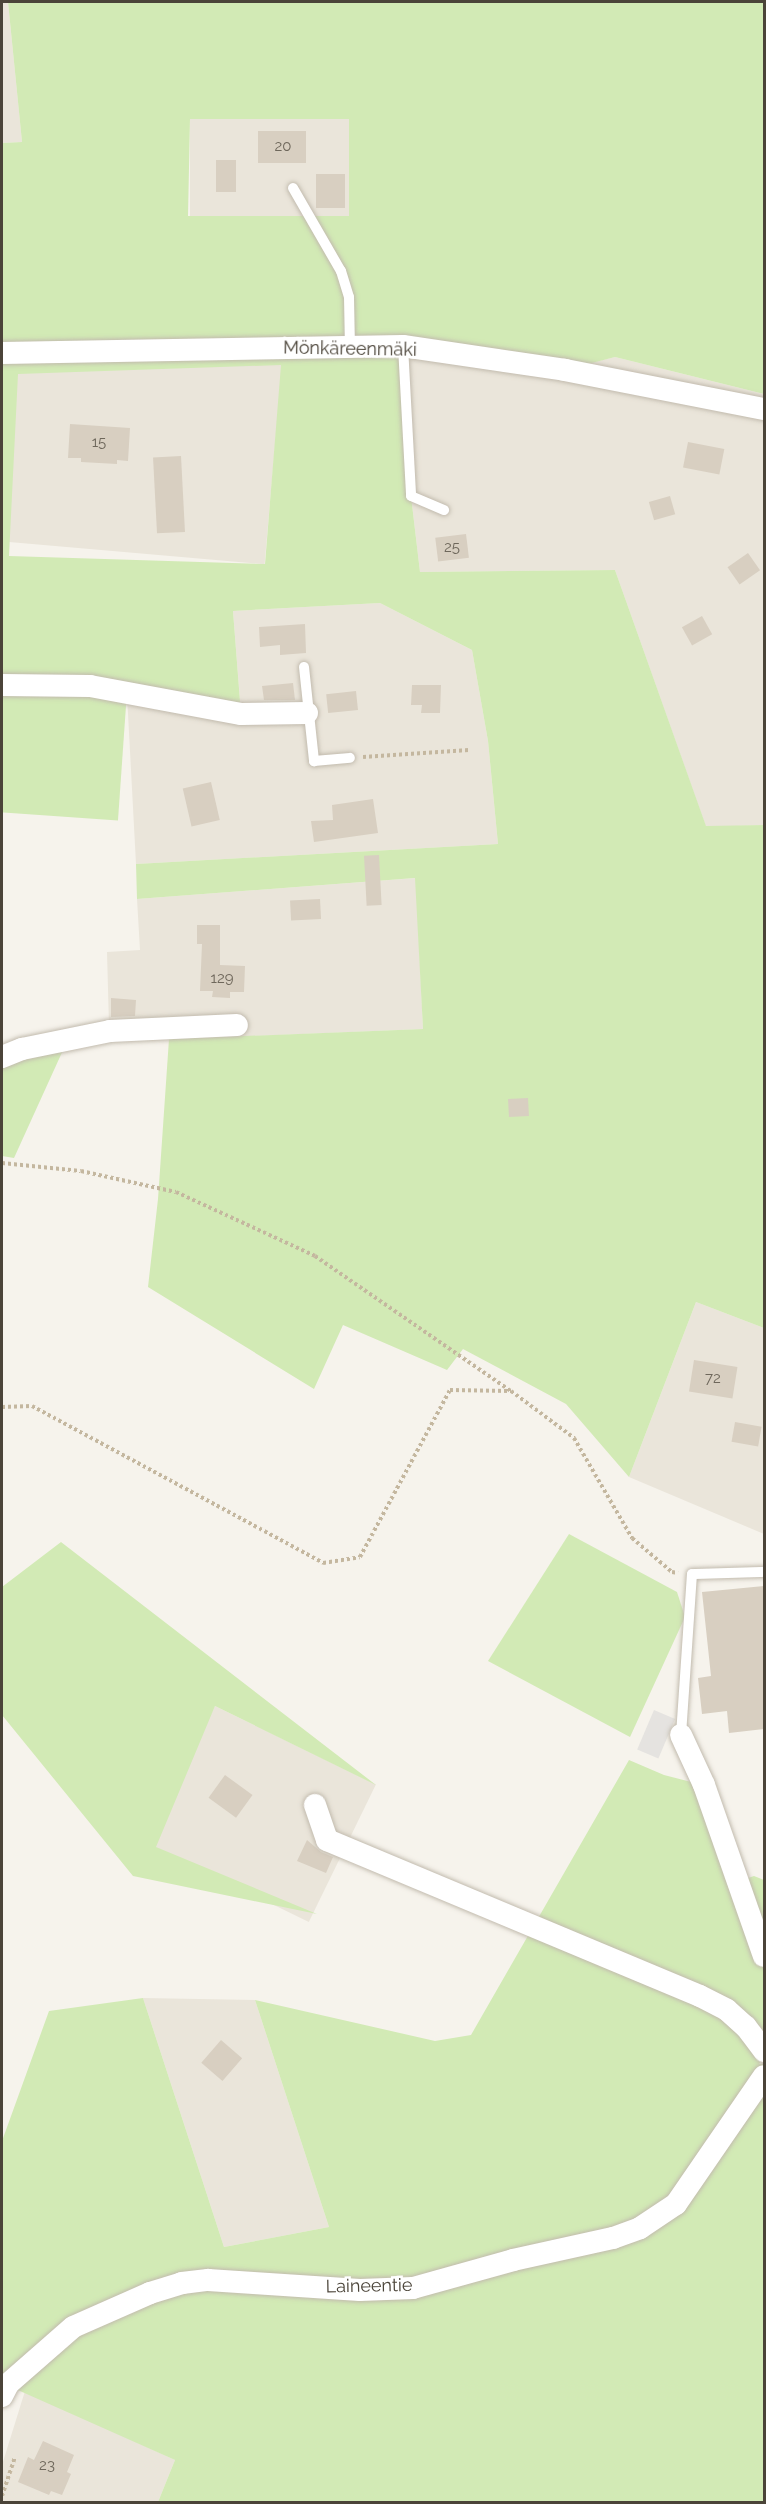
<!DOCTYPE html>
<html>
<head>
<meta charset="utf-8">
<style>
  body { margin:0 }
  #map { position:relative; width:766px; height:2504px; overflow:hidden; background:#f6f3ec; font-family:Raleway,sans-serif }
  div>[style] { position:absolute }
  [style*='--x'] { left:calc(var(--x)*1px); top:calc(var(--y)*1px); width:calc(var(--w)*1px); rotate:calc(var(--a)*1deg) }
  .residential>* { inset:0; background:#eae5da; transform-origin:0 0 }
  .green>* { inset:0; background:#d2eab5; transform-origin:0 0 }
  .parking>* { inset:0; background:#e5e3e0; transform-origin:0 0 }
  .building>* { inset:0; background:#d8cfc1; transform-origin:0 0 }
  .path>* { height:4px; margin-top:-2px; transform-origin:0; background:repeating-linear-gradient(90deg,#c4b79f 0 3px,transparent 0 6px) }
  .roads { filter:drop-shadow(0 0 2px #c2bbae) drop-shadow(0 0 2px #c2bbae) }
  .service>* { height:10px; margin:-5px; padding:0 5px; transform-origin:5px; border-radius:5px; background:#fff }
  .minor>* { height:22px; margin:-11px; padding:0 11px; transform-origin:11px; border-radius:11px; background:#fff }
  span { translate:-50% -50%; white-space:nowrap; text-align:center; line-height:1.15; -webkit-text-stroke:5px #fff; paint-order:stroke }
  .number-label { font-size:15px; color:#6e675b }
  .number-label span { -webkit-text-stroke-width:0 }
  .street-label { font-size:18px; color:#4b4439 }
  .frame { position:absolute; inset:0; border:3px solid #4b4439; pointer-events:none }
</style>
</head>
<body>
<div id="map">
  <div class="residential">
    <div style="clip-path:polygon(2px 2px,8px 2px,22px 142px,2px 143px)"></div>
    <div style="left:190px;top:119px;width:159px;height:97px"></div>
    <div style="clip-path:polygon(403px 347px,565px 369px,615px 357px,764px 394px,764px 825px,706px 827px,615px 570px,420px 572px,411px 496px)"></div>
    <div style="left:282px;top:365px;width:200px;height:265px;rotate:95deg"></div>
    <div style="clip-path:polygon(380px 603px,472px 650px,488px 741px,498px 844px,136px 864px,127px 695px,241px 713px,233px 611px)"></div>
    <div style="clip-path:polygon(416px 878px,423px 1029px,113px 1042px,109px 1026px,107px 952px,140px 950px,137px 899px)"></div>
    <div style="clip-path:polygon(696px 1302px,764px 1328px,764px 1534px,629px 1477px)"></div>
    <div style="left:215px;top:1706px;width:179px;height:153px;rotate:26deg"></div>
    <div style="clip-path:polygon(143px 1998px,255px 2000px,329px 2227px,224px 2247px)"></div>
    <div style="clip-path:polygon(25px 2391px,175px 2460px,158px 2502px,2px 2502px,2px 2465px)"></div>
  </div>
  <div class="green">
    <div style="clip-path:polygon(evenodd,8px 2px,764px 2px,764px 394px,615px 357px,565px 370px,403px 347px,411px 496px,420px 572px,615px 570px,706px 826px,764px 825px,764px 1328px,696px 1302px,629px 1477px,566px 1404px,463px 1349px,447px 1370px,343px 1325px,314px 1389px,148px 1287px,158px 1199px,169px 1039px,423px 1029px,415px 878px,137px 899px,136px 864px,498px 844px,488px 741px,472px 650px,380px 603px,233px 611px,241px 714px,2px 684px,2px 143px,22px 142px,8px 2px,190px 119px,349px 119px,349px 216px,188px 216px,190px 119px,8px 2px,281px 365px,265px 564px,9px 556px,18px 374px,281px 365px)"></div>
    <div style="left:2px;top:687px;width:125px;height:125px;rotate:4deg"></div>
    <div style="clip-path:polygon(64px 1048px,14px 1158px,2px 1156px,2px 1065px)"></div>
    <div style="clip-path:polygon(569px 1534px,677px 1592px,685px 1617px,630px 1737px,488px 1661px)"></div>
    <div style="clip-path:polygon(61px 1542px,376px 1785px,215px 1706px,156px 1847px,317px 1914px,133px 1876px,2px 1715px,2px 1587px)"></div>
    <div style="clip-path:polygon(629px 1760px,664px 1775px,699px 1784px,731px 1884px,754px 1876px,764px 1880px,764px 2057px,759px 2064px,764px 2064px,764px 2502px,158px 2502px,175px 2460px,2px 2383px,2px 2141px,49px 2011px,143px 1998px,224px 2247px,329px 2227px,255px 2000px,435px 2041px,471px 2035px)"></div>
  </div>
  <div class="parking">
    <div style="left:654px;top:1710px;width:23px;height:43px;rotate:23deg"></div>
  </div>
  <div class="building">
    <div style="left:258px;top:131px;width:48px;height:32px"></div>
    <div style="left:216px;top:160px;width:20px;height:32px"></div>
    <div style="left:316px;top:174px;width:29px;height:34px"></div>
    <div style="clip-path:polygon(70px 424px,130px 428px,128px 461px,117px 460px,117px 464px,81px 462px,81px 458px,68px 458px)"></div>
    <div style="left:688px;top:442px;width:37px;height:26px;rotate:11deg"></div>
    <div style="left:181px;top:456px;width:76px;height:28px;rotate:87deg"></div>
    <div style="left:670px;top:496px;width:19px;height:22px;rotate:74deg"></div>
    <div style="left:466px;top:534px;width:24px;height:31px;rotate:83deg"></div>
    <div style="left:748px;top:553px;width:21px;height:25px;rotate:55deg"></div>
    <div style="left:702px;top:616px;width:21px;height:23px;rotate:61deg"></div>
    <div style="clip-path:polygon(305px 624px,306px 653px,280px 655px,280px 645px,260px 647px,259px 627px)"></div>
    <div style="clip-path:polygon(293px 683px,295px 700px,264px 700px,262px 686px)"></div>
    <div style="clip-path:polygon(412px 685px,441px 685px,440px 713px,421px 713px,422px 705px,411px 705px)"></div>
    <div style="left:356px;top:691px;width:19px;height:30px;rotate:84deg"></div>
    <div style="left:211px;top:782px;width:39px;height:29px;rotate:77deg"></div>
    <div style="clip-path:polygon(373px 799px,378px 833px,314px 842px,311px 821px,333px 820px,332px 805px)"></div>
    <div style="left:379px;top:855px;width:50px;height:15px;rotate:87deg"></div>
    <div style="left:320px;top:899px;width:20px;height:30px;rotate:87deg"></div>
    <div style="clip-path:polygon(197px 925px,220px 925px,220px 965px,245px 966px,244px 992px,230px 992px,230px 998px,212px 997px,213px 991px,200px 991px,202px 944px,197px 944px)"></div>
    <div style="clip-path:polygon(111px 998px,136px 1000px,135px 1016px,111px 1017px)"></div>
    <div style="left:528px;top:1098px;width:18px;height:20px;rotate:87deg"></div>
    <div style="left:694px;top:1360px;width:44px;height:32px;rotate:9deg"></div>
    <div style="left:735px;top:1422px;width:27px;height:20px;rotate:10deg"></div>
    <div style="clip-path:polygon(765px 1586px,765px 1729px,729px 1733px,727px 1711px,702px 1714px,698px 1678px,711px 1676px,702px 1592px)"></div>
    <div style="left:225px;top:1775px;width:34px;height:28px;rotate:36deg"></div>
    <div style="clip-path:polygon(307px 1840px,321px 1852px,333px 1857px,326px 1873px,297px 1861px)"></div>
    <div style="left:221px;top:2040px;width:28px;height:30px;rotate:41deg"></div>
    <div style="clip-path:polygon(43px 2441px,74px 2455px,67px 2472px,71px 2474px,62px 2495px,51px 2491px,49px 2495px,18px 2482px,28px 2457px,34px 2460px)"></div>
  </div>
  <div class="path">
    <div style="--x:363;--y:757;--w:106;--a:-3.8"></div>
    <div style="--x:2;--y:1163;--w:79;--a:5.8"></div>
    <div style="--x:81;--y:1171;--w:97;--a:12.5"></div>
    <div style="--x:176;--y:1192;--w:153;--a:24.7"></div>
    <div style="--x:315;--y:1256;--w:238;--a:34.6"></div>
    <div style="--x:511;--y:1391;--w:79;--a:36.7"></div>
    <div style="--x:574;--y:1438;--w:116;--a:59.9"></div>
    <div style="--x:632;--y:1538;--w:52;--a:40.4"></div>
    <div style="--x:672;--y:1572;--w:6;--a:9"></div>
    <div style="--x:2;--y:1407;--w:30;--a:-2"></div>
    <div style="--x:32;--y:1406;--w:331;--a:28.3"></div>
    <div style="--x:323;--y:1563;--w:37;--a:-9"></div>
    <div style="--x:360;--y:1557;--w:190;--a:-61.7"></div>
    <div style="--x:450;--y:1390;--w:61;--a:0.9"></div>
    <div style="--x:2;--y:2496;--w:41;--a:-71.6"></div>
  </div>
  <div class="roads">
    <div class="service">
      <div style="--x:293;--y:188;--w:96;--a:60"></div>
      <div style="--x:341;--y:271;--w:27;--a:73"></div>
      <div style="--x:349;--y:297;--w:50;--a:88.9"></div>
      <div style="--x:403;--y:346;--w:150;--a:86.9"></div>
      <div style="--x:411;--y:496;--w:36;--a:23"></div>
      <div style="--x:304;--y:667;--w:95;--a:83.9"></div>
      <div style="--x:314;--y:761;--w:36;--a:-5"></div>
      <div style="--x:681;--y:1735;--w:161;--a:-86.1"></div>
      <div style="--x:692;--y:1574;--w:72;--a:-1.6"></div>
    </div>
    <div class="minor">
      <div style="--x:2;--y:353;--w:401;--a:-1"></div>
      <div style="--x:403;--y:346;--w:164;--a:8.4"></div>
      <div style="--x:565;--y:370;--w:203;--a:11.1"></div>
      <div style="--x:2;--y:685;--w:88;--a:0.7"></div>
      <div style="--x:90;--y:686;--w:154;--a:10.5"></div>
      <div style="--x:241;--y:714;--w:66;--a:-0.9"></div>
      <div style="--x:2;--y:1057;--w:22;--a:-22"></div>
      <div style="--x:22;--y:1049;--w:90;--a:-11.6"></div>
      <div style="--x:110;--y:1031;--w:127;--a:-2.7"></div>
      <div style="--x:681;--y:1735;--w:55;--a:65.3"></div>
      <div style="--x:704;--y:1785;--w:181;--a:70.7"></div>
      <div style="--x:315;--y:1805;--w:37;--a:71"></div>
      <div style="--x:327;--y:1840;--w:404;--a:22.7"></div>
      <div style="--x:700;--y:1996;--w:30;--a:27"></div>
      <div style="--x:727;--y:2010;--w:25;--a:42"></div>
      <div style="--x:746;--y:2027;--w:30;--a:53"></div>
      <div style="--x:2;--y:2396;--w:13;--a:-63"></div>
      <div style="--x:8;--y:2384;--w:86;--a:-41.2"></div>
      <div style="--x:73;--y:2327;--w:84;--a:-23.8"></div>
      <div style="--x:150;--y:2293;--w:34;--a:-17"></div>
      <div style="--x:182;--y:2283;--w:26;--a:-7"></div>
      <div style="--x:208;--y:2280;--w:152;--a:3.8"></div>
      <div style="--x:360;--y:2290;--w:53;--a:-2.2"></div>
      <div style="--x:413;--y:2288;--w:104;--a:-15.6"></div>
      <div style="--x:513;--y:2260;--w:102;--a:-12.4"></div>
      <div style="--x:613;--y:2238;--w:29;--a:-20"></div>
      <div style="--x:640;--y:2228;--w:43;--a:-33.7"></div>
      <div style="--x:676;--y:2204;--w:155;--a:-55.5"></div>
    </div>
  </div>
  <div class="number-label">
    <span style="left:283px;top:147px">20</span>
    <span style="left:99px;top:443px">15</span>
    <span style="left:452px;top:548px">25</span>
    <span style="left:222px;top:979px">129</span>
    <span style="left:713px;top:1379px">72</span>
    <span style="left:47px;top:2466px">23</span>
  </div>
  <div class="street-label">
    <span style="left:350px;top:349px;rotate:1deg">Mönkäreenmäki</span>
    <span style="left:369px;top:2286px;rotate:-1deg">Laineentie</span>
  </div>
  <div class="frame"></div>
</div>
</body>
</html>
